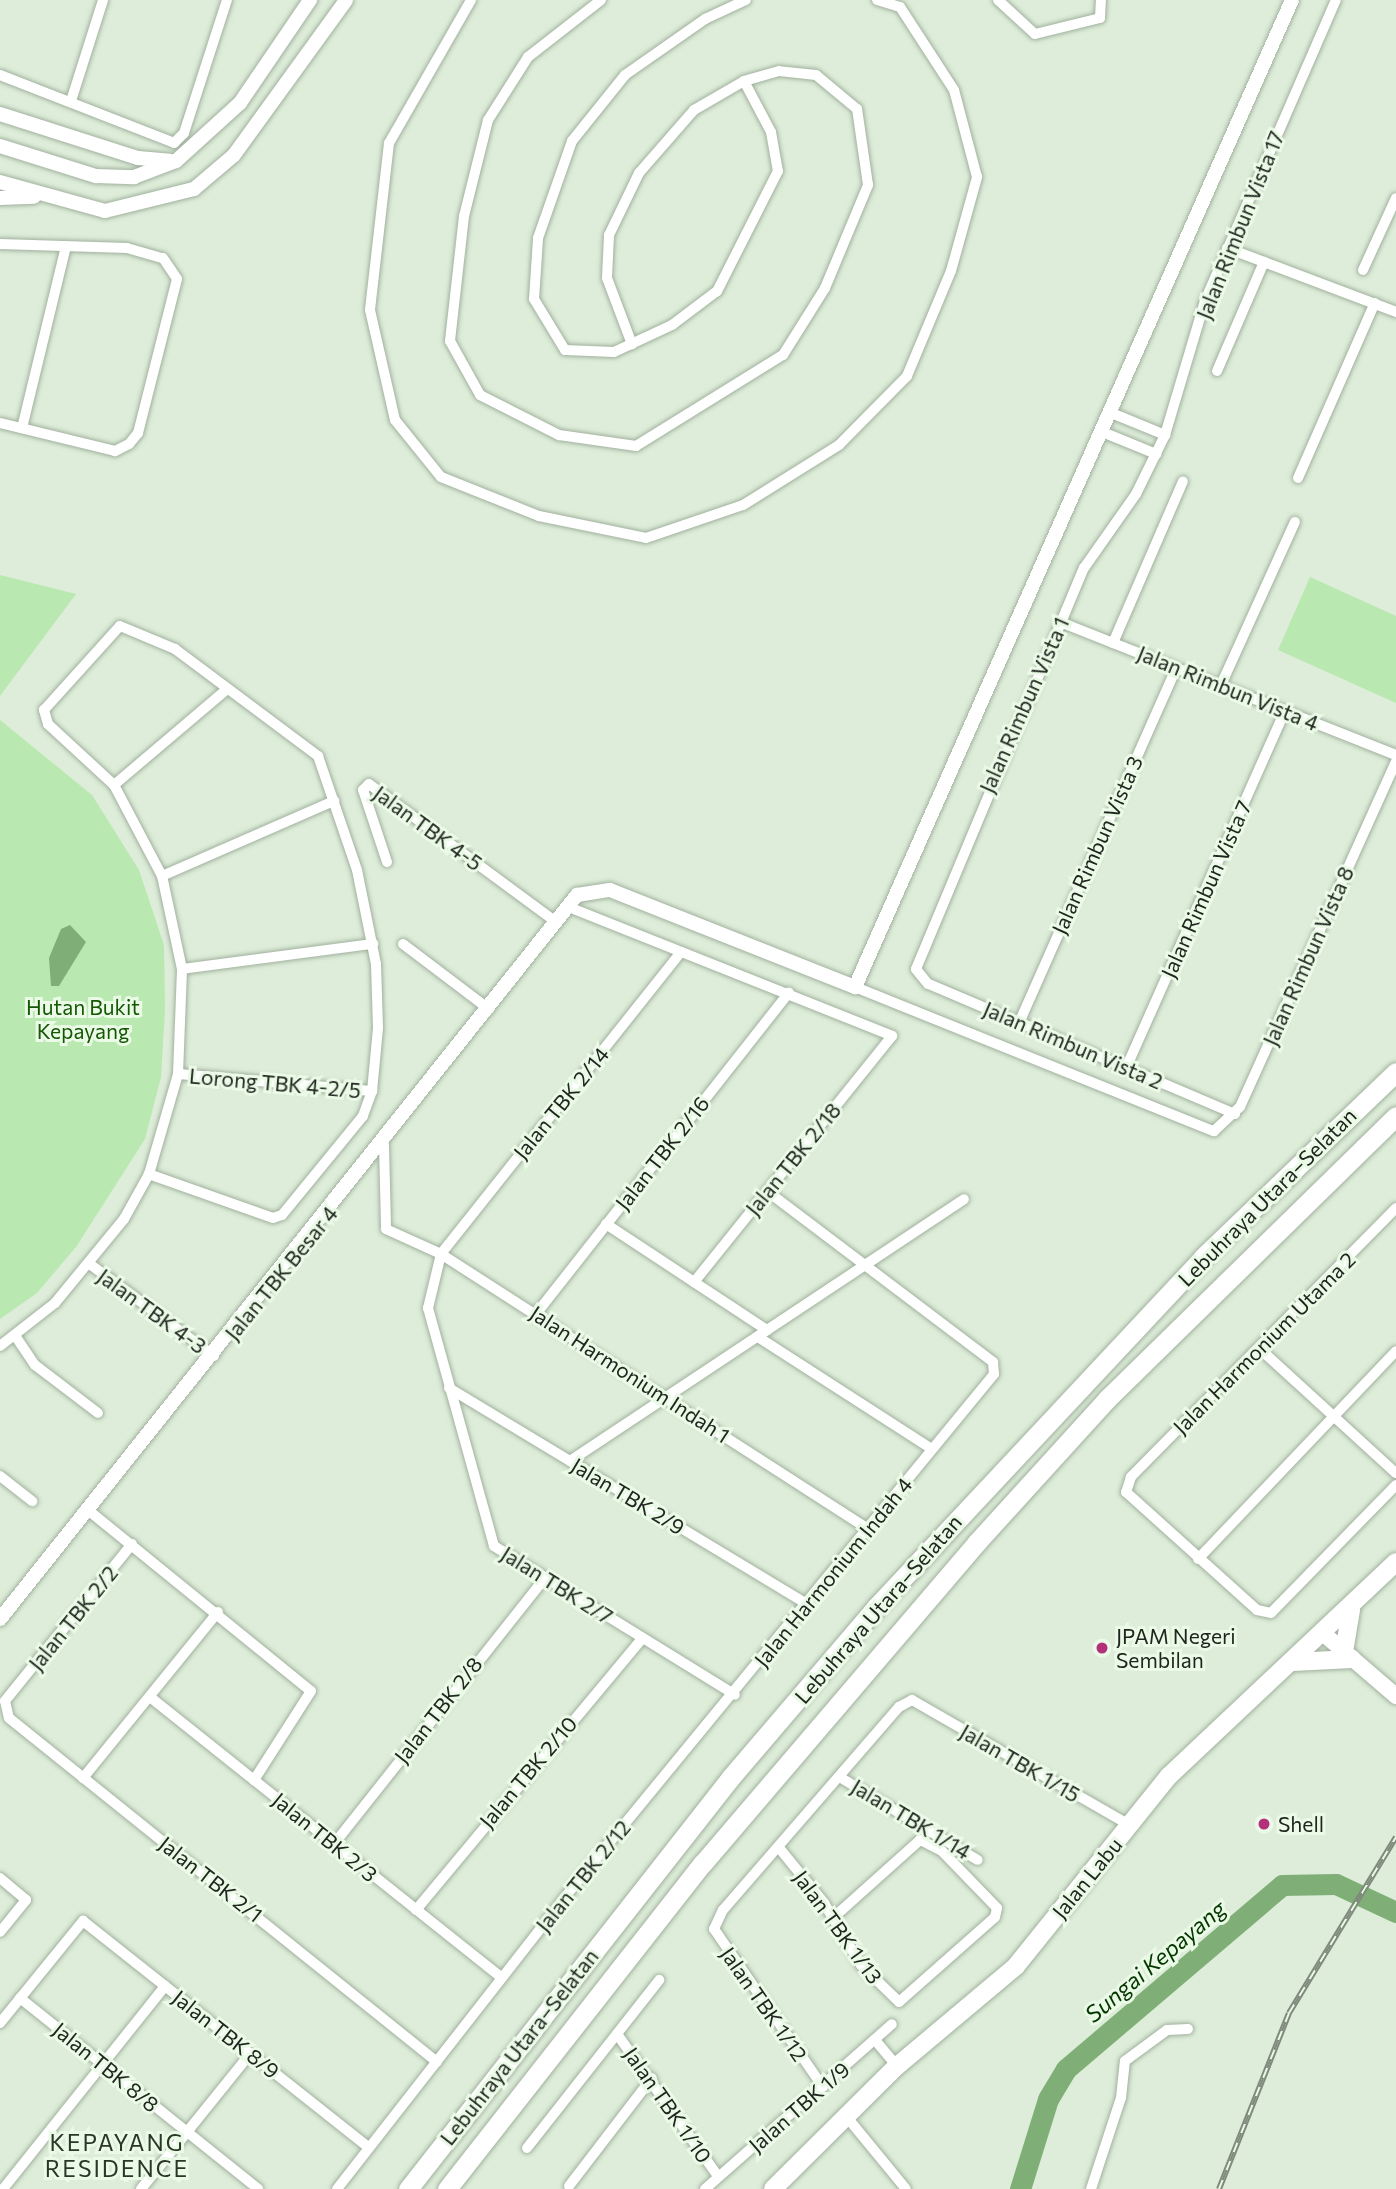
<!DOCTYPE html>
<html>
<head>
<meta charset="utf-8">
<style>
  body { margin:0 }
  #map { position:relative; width:1396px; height:2189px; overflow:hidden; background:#ddedd9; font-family:Commissioner,sans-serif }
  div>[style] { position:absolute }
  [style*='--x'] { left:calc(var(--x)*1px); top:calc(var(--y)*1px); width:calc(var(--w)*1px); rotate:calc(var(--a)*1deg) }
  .green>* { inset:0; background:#bae8b1 }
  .water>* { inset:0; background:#7faf76 }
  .river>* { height:21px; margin:-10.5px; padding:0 10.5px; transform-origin:10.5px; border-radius:10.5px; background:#7faf76 }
  .roads { filter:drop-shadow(0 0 2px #a1b19e) drop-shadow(0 0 2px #a1b19e) }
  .minor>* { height:10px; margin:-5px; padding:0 5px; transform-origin:5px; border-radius:5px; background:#fff }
  .tertiary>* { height:14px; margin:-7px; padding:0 7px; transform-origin:7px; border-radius:7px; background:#fff }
  .secondary>* { height:16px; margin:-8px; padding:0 8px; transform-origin:8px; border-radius:8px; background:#fff }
  .primary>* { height:18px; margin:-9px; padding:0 9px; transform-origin:9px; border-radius:9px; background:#fff }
  .motorway>* { height:19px; margin:-9.5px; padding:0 9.5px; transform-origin:9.5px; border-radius:9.5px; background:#fff }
  .rail>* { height:6px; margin-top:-3px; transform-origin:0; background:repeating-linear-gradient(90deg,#eafae7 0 10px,#7f8a7c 0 20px); box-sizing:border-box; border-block:2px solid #7f8a7c }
  .dots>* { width:19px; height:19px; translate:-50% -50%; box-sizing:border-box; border:4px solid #eafae7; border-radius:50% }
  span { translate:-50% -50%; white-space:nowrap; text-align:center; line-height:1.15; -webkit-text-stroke:6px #eafae7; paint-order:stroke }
  .street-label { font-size:21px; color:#20261f }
  .park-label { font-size:21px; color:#155703 }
  .poi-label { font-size:21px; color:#20261f }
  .left { translate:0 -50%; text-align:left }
  .water-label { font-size:23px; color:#053800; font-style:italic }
  .neighbourhood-label { font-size:23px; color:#2a3627; letter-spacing:2px }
</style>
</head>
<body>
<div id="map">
  <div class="green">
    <div style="clip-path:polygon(0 575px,76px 594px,0 696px)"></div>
    <div style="clip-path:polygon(1310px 577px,1396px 616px,1396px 703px,1278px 650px)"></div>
    <div style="clip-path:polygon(0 720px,92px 795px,139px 870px,164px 945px,165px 1010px,161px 1077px,145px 1139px,76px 1247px,37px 1293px,0 1319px)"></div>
  </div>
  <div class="water">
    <div style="clip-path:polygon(70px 925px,86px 942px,59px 986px,51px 986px,49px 958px,61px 929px)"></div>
  </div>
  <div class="river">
    <div style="--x:1020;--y:2189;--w:94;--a:-72.7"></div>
    <div style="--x:1048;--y:2099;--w:35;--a:-59"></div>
    <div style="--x:1066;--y:2069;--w:284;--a:-40.4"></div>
    <div style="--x:1282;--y:1885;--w:54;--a:-1.1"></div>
    <div style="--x:1336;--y:1884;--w:66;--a:25"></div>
  </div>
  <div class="roads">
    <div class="minor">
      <div style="--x:471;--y:0;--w:165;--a:119.8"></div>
      <div style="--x:389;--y:143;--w:168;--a:96.5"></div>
      <div style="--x:370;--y:310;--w:113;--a:77.2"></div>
      <div style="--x:395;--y:420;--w:73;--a:51.1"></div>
      <div style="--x:441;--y:477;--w:105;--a:21.7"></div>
      <div style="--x:539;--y:516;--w:109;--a:11.6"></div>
      <div style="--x:646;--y:538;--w:102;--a:-18.8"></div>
      <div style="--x:743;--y:505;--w:113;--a:-32"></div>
      <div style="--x:839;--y:445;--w:97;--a:-45.4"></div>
      <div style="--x:907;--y:376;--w:114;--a:-67.3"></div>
      <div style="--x:951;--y:271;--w:98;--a:-74.5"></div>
      <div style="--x:977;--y:177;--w:90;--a:-104.8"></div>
      <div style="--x:954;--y:90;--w:99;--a:-123"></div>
      <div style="--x:900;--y:7;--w:24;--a:-163"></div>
      <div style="--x:601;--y:0;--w:93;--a:142"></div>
      <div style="--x:528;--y:57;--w:75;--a:122.4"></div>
      <div style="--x:488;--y:120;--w:99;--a:104"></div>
      <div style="--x:464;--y:216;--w:126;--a:96.4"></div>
      <div style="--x:450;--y:341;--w:62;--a:60.9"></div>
      <div style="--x:480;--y:395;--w:89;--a:26.9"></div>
      <div style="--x:559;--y:435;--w:78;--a:8.1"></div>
      <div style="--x:636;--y:446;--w:173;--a:-31.8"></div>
      <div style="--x:783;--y:355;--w:79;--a:-57.9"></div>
      <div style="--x:825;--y:288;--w:112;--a:-67.3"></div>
      <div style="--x:868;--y:185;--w:77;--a:-98.2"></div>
      <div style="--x:857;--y:109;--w:53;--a:-140.3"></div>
      <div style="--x:816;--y:75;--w:37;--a:-174"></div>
      <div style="--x:779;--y:71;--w:36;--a:164"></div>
      <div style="--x:744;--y:81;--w:58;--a:149.9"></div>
      <div style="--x:694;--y:110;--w:84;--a:131.1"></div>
      <div style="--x:639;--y:173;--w:69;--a:115.8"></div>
      <div style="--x:609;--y:235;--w:43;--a:92.7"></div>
      <div style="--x:607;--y:278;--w:71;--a:69.3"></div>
      <div style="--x:998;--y:0;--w:50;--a:42.6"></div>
      <div style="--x:1035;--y:34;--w:67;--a:-13.8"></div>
      <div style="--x:1100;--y:18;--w:18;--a:-87"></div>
      <div style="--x:0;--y:75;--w:187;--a:21.3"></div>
      <div style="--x:174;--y:143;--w:14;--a:-45"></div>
      <div style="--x:184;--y:133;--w:140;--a:-72.1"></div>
      <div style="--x:744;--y:81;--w:58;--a:62.1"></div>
      <div style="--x:771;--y:132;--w:40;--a:80"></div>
      <div style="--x:778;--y:171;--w:135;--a:116.9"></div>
      <div style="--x:717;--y:291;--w:56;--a:142.9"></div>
      <div style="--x:672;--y:325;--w:64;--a:155"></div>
      <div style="--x:614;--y:352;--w:49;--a:-177.7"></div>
      <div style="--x:565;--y:350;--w:60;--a:-121.3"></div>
      <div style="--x:534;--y:299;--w:61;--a:-86.2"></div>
      <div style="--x:538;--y:238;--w:103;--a:-70.7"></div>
      <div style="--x:572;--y:141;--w:85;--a:-51.2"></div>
      <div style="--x:625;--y:75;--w:98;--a:-35"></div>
      <div style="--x:705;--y:19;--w:45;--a:-24.9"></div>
      <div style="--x:71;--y:101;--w:106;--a:-72.4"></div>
      <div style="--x:0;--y:244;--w:127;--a:1.8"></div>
      <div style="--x:127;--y:248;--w:37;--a:16"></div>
      <div style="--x:163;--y:258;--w:25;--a:56"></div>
      <div style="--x:177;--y:279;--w:159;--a:104.2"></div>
      <div style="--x:138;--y:433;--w:14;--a:129"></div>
      <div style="--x:129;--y:444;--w:16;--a:153"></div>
      <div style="--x:115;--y:451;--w:118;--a:-166.3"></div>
      <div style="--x:1227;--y:248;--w:181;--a:20.7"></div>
      <div style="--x:1363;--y:270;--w:79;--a:-65.4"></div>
      <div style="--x:1217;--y:371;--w:119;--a:-66.7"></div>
      <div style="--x:1109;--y:412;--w:61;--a:22.3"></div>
      <div style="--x:22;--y:428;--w:187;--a:-76.4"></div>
      <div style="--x:1100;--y:431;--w:61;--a:22.3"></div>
      <div style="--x:1298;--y:478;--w:191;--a:-66.3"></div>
      <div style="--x:1060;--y:622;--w:361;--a:21.6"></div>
      <div style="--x:1113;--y:643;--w:176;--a:-66.6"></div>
      <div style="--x:1221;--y:685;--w:179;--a:-65.6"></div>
      <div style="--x:114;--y:785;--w:147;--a:-40.3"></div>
      <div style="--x:387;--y:862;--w:76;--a:-108.4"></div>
      <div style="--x:363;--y:790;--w:8;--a:-45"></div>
      <div style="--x:369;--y:784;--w:232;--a:36.4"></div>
      <div style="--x:162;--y:876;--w:188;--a:-23.6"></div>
      <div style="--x:566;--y:906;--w:351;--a:21.7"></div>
      <div style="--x:892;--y:1036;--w:316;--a:128.8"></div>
      <div style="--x:403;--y:944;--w:108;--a:37.1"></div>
      <div style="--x:681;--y:952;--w:386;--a:128.5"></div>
      <div style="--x:441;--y:1254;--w:56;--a:103.5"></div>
      <div style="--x:428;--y:1308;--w:247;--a:74.5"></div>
      <div style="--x:494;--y:1546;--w:283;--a:31.7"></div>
      <div style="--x:182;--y:969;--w:193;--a:-7.5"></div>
      <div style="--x:855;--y:987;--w:387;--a:21.9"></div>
      <div style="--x:1214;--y:1131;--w:35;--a:-43"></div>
      <div style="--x:1240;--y:1107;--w:380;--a:-65.7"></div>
      <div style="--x:1019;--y:1023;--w:388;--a:-66.1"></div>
      <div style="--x:1126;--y:1068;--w:391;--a:-66"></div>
      <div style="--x:178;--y:1074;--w:195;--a:5"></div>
      <div style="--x:1235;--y:1114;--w:333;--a:-157"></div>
      <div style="--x:928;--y:984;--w:19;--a:-129"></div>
      <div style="--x:916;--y:969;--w:435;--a:-67.3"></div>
      <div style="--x:1084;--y:568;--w:90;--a:-54.9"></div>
      <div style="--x:1136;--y:494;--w:66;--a:-63.8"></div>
      <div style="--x:1165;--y:435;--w:140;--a:-73.4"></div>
      <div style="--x:1205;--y:301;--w:328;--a:-66.5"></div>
      <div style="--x:384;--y:1145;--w:84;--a:88.6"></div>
      <div style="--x:386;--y:1229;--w:60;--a:24.4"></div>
      <div style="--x:441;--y:1254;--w:508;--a:32.78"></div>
      <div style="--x:1396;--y:1208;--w:378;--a:134.6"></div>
      <div style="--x:1131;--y:1477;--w:16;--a:108"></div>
      <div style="--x:1126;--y:1492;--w:176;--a:42"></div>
      <div style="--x:1257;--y:1610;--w:14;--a:12"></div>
      <div style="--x:1271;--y:1613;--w:179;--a:-45.7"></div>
      <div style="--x:606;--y:1224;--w:193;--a:33.4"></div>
      <div style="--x:91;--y:1265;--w:153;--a:36.5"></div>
      <div style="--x:536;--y:1314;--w:409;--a:-51.8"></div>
      <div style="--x:16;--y:1337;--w:34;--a:56"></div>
      <div style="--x:35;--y:1365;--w:79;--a:37.3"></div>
      <div style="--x:758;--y:1337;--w:207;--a:32.8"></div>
      <div style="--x:0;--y:1346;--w:70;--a:-38"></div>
      <div style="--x:55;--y:1303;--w:109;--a:-50.6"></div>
      <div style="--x:124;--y:1219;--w:51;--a:-60.9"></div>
      <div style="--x:149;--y:1174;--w:104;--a:-73.8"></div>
      <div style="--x:178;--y:1074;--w:105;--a:-87.8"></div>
      <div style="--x:182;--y:969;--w:95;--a:-102.1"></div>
      <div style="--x:162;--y:876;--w:103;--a:-117.8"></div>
      <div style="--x:114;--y:785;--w:90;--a:-137.3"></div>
      <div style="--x:48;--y:724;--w:15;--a:-106"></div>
      <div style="--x:44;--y:710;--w:113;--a:-47.9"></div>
      <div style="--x:120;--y:626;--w:60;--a:22.7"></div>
      <div style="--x:175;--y:649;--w:179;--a:36.8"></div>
      <div style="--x:318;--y:756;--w:120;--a:71.1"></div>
      <div style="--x:357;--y:870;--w:96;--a:78.6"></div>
      <div style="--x:376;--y:964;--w:64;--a:88.2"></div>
      <div style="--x:378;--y:1028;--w:63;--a:95.4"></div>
      <div style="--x:372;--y:1091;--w:27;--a:110"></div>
      <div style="--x:363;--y:1116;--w:128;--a:129.3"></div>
      <div style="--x:282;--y:1215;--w:9;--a:162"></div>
      <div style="--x:273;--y:1218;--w:132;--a:-160.5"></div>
      <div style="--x:1260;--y:1349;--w:184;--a:42.4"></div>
      <div style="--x:449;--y:1388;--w:418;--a:31.1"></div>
      <div style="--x:570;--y:1461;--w:473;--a:-33.6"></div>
      <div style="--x:0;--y:1476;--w:41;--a:38"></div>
      <div style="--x:88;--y:1510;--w:287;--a:39.1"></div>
      <div style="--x:311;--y:1691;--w:106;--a:122.6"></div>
      <div style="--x:132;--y:1544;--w:202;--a:129"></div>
      <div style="--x:5;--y:1701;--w:17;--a:77"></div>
      <div style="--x:9;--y:1718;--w:549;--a:38.79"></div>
      <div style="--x:1198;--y:1559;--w:287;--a:-46.4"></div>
      <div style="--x:150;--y:1697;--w:449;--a:38.6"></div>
      <div style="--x:83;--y:1778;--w:214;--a:-50.9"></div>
      <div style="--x:843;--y:1779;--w:157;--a:31"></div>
      <div style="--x:334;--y:1844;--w:340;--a:-51.6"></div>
      <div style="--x:780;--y:1849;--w:70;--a:50.8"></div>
      <div style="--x:824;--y:1903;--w:72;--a:59.2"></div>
      <div style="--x:861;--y:1965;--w:53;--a:44.2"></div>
      <div style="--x:899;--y:2002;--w:128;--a:-41.5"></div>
      <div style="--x:995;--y:1917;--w:9;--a:-77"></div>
      <div style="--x:997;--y:1908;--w:79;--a:-134"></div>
      <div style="--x:942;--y:1851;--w:25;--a:-153"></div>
      <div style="--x:920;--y:1840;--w:115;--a:138.2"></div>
      <div style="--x:0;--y:1878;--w:34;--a:40"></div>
      <div style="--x:26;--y:1900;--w:41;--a:129.1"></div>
      <div style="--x:416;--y:1910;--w:354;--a:-50.2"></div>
      <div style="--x:20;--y:1998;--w:305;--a:38.7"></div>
      <div style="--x:0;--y:2023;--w:132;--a:-50.9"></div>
      <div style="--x:83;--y:1921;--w:365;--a:38.4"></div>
      <div style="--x:617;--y:2034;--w:174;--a:54.6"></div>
      <div style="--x:875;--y:2040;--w:34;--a:50"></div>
      <div style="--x:823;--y:2087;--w:192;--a:-124.6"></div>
      <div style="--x:714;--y:1929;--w:21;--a:-65"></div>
      <div style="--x:723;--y:1910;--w:269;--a:-49.1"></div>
      <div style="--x:899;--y:1707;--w:15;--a:-28"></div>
      <div style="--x:912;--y:1700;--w:250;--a:29.9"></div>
      <div style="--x:846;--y:2116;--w:94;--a:50.6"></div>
      <div style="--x:527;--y:2148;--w:214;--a:-51.8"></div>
      <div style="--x:569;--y:2186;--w:136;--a:-52.5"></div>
      <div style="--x:3;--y:2189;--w:260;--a:-51.4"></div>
      <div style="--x:141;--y:2189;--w:174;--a:-51.1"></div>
      <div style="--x:337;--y:2189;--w:382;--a:-52"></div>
      <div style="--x:572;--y:1888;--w:665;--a:-50.61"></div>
      <div style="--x:994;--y:1374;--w:12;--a:-95"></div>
      <div style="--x:993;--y:1362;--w:283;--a:-142.9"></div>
      <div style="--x:705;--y:2189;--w:249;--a:-41.4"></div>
      <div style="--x:1091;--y:2189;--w:96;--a:-71.8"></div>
      <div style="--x:1121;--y:2098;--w:37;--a:-84"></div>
      <div style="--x:1125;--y:2061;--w:52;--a:-36.4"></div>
      <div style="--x:1167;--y:2030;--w:21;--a:-3"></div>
    </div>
    <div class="tertiary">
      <div style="--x:0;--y:114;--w:145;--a:17.7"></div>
      <div style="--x:138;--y:158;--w:32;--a:5"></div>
      <div style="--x:0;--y:146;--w:101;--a:17.4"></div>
      <div style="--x:96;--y:176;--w:38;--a:2"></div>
      <div style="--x:134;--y:177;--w:45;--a:-20.9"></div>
      <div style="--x:176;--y:161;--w:86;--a:-42.2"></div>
      <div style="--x:240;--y:103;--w:125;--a:-55.8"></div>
      <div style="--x:0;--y:182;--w:109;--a:15.4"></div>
      <div style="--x:105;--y:211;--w:92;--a:-13.9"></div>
      <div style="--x:194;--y:189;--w:52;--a:-40.4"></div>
      <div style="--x:234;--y:155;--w:191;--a:-54.1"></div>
      <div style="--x:0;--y:198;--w:34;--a:-2"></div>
      <div style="--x:0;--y:1619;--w:926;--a:-51.45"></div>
      <div style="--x:577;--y:895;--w:33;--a:-9"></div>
      <div style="--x:610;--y:890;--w:264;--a:21.6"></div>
      <div style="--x:855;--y:987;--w:1079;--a:-66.12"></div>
    </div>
    <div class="secondary">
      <div style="--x:1325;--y:1635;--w:94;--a:40.7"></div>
    </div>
    <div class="primary">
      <div style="--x:1344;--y:1652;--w:43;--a:-80.5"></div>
      <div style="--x:1293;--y:1662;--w:59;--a:-2.9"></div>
      <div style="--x:773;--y:2189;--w:175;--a:-44.8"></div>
      <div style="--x:897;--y:2066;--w:155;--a:-40"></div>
      <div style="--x:1016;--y:1966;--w:244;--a:-51.2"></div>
      <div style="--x:1169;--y:1776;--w:312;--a:-43.3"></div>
    </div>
    <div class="motorway">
      <div style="--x:408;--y:2189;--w:524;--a:-51.9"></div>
      <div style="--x:731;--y:1777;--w:223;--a:-49.5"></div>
      <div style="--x:876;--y:1607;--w:479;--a:-46.9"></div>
      <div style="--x:1203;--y:1257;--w:267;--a:-43.8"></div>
      <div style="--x:447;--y:2189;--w:415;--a:-51.9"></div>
      <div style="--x:703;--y:1863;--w:422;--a:-49.5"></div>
      <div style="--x:977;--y:1542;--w:193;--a:-47.7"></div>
      <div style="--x:1107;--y:1399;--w:404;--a:-44.4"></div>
    </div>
  </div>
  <div class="rail">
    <div style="--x:1219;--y:2189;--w:189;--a:-68.3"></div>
    <div style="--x:1289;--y:2013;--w:206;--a:-58.7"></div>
  </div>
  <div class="dots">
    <div style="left:1102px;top:1648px;background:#b3317a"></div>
    <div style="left:1264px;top:1824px;background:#b3317a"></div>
  </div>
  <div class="street-label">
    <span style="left:1240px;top:225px;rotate:-68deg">Jalan Rimbun Vista 17</span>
    <span style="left:1228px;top:688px;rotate:22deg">Jalan Rimbun Vista 4</span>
    <span style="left:1024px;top:705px;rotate:-66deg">Jalan Rimbun Vista 1</span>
    <span style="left:428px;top:828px;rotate:36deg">Jalan TBK 4-5</span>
    <span style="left:1097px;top:845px;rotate:-66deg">Jalan Rimbun Vista 3</span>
    <span style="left:1206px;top:889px;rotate:-66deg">Jalan Rimbun Vista 7</span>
    <span style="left:1308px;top:956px;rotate:-66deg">Jalan Rimbun Vista 8</span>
    <span style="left:1073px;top:1045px;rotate:23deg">Jalan Rimbun Vista 2</span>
    <span style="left:275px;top:1083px;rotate:5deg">Lorong TBK 4-2/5</span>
    <span style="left:561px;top:1103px;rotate:-51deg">Jalan TBK 2/14</span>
    <span style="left:662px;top:1153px;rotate:-52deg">Jalan TBK 2/16</span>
    <span style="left:793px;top:1159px;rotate:-51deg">Jalan TBK 2/18</span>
    <span style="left:1267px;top:1197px;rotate:-45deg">Lebuhraya Utara–Selatan</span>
    <span style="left:281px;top:1273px;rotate:-51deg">Jalan TBK Besar 4</span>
    <span style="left:152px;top:1311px;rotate:36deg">Jalan TBK 4-3</span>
    <span style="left:1264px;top:1343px;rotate:-45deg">Jalan Harmonium Utama 2</span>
    <span style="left:630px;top:1374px;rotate:33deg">Jalan Harmonium Indah 1</span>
    <span style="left:628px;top:1496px;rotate:31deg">Jalan TBK 2/9</span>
    <span style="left:833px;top:1572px;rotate:-51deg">Jalan Harmonium Indah 4</span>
    <span style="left:557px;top:1585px;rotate:32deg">Jalan TBK 2/7</span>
    <span style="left:878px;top:1609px;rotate:-49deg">Lebuhraya Utara–Selatan</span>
    <span style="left:73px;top:1618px;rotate:-51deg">Jalan TBK 2/2</span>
    <span style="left:438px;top:1710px;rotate:-52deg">Jalan TBK 2/8</span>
    <span style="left:1020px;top:1763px;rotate:30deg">Jalan TBK 1/15</span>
    <span style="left:528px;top:1772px;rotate:-50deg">Jalan TBK 2/10</span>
    <span style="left:911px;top:1819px;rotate:31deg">Jalan TBK 1/14</span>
    <span style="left:325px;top:1837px;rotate:39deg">Jalan TBK 2/3</span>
    <span style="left:583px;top:1876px;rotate:-51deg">Jalan TBK 2/12</span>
    <span style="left:1087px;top:1878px;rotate:-51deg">Jalan Labu</span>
    <span style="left:211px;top:1879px;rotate:38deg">Jalan TBK 2/1</span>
    <span style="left:838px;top:1927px;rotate:54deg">Jalan TBK 1/13</span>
    <span style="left:764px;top:2004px;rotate:55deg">Jalan TBK 1/12</span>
    <span style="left:226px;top:2034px;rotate:38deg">Jalan TBK 8/9</span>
    <span style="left:519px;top:2047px;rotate:-52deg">Lebuhraya Utara–Selatan</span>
    <span style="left:106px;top:2067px;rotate:39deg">Jalan TBK 8/8</span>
    <span style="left:668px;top:2105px;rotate:55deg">Jalan TBK 1/10</span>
    <span style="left:799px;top:2107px;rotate:-41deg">Jalan TBK 1/9</span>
  </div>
  <div class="park-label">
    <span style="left:83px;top:1019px">Hutan Bukit<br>Kepayang</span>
  </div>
  <div class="poi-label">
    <span class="left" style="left:1116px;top:1648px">JPAM Negeri<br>Sembilan</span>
    <span class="left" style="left:1278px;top:1824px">Shell</span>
  </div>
  <div class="water-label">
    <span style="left:1155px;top:1961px;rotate:-40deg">Sungai Kepayang</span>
  </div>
  <div class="neighbourhood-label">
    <span style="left:117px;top:2155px">KEPAYANG<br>RESIDENCE</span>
  </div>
</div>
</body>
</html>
